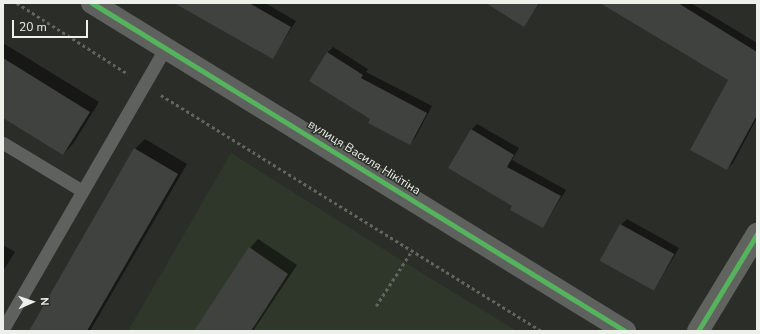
<!DOCTYPE html>
<html>
<head>
<meta charset="utf-8">
<style>
  body { margin:0 }
  #map { position:relative; width:760px; height:334px; overflow:hidden; background:#2b2d29; font-family:"Nunito Sans",sans-serif }
  div>[style] { position:absolute }
  [style*='--x'] { left:calc(var(--x)*1px); top:calc(var(--y)*1px); width:calc(var(--w)*1px); rotate:calc(var(--a)*1deg) }
  .built>* { inset:0; background:#2e372a }
  .shadow>* { inset:0; background:#0007 }
  .building>* { inset:0; background:#40423f; transform-origin:0 0 }
  .path>* { height:2.5px; margin-top:-1.25px; transform-origin:0; background:repeating-linear-gradient(90deg,#626460 0 3px,transparent 0 6px) }
  .lane>* { height:13px; margin:-6.5px; padding:0 6.5px; transform-origin:6.5px; border-radius:6.5px; background:#5e615d }
  .street>* { height:22px; margin:-11px; padding:0 11px; transform-origin:11px; border-radius:11px; background:#5e615d }
  .secondary>* { height:22px; margin:-11px; padding:0 11px; transform-origin:11px; border-radius:11px; background:#60635e }
  .cycleway>* { height:5px; margin:-2.5px; padding:0 2.5px; transform-origin:2.5px; border-radius:2.5px; background:#56b35d }
  span { translate:-50% -50%; white-space:nowrap; text-align:center; line-height:1.15; -webkit-text-stroke:3px #2a2f27; paint-order:stroke }
  .street-label { font-size:12px; color:#edf0eb }
  .frame { position:absolute; inset:0; border:4px solid #edf0eb; pointer-events:none }
  .north { position:absolute; left:12px; top:282px; width:40px; height:40px; -webkit-text-stroke:3px #2a2f27; paint-order:stroke; rotate:88deg; font-size:11px; font-weight:700; line-height:16px; text-align:center; color:#edf0eb }
  .north::after { content:''; display:block; margin:auto; width:14px; height:18px; background:#edf0eb; clip-path:polygon(50% 0,100% 100%,50% 72%,0 100%) }
  .scale { position:absolute; left:12px; top:20px; width:76px; height:18px; box-sizing:border-box; border:2px solid #edf0eb; border-top:0; padding-left:5px; font-size:12px; line-height:14px; white-space:nowrap; color:#edf0eb; -webkit-text-stroke:3px #2a2f27; paint-order:stroke }
</style>
</head>
<body>
<div id="map">
  <div class="built">
    <div style="clip-path:polygon(231px 153px,404px 262px,517px 331px,128px 331px)"></div>
  </div>
  <div class="shadow">
    <div style="clip-path:polygon(177px 3px,265px 3px,296px 21px,272px 58px)"></div>
    <div style="clip-path:polygon(495px 3px,540px 3px,523px 26px)"></div>
    <div style="clip-path:polygon(601px 3px,691px 3px,757px 43px,757px 118px,733px 163px,727px 169px,729px 80px)"></div>
    <div style="clip-path:polygon(3px 43px,99px 102px,73px 144px,63px 154px,3px 117px)"></div>
    <div style="clip-path:polygon(333px 47px,368px 69px,366px 72px,432px 106px,415px 138px,409px 144px,372px 119px,327px 53px)"></div>
    <div style="clip-path:polygon(477px 124px,519px 148px,512px 160px,566px 190px,543px 227px,513px 205px,471px 130px)"></div>
    <div style="clip-path:polygon(145px 139px,187px 164px,90px 331px,30px 331px,135px 149px)"></div>
    <div style="clip-path:polygon(627px 219px,679px 248px,654px 290px,621px 225px)"></div>
    <div style="clip-path:polygon(258px 239px,297px 265px,253px 331px,195px 331px,250px 248px)"></div>
    <div style="clip-path:polygon(3px 245px,15px 252px,3px 271px)"></div>
  </div>
  <div class="building">
    <div style="clip-path:polygon(174px 3px,249px 3px,291px 27px,273px 59px)"></div>
    <div style="clip-path:polygon(486px 3px,539px 3px,524px 27px)"></div>
    <div style="clip-path:polygon(600px 3px,678px 3px,757px 52px,757px 115px,727px 170px,690px 150px,728px 80px)"></div>
    <div style="clip-path:polygon(327px 52px,363px 75px,361px 78px,427px 113px,410px 145px,368px 123px,370px 119px,309px 81px)"></div>
    <div style="clip-path:polygon(3px 58px,90px 112px,63px 155px,3px 118px)"></div>
    <div style="clip-path:polygon(471px 129px,514px 155px,507px 167px,561px 196px,543px 228px,510px 210px,512px 206px,448px 168px)"></div>
    <div style="clip-path:polygon(134px 148px,178px 174px,87px 331px,29px 331px)"></div>
    <div style="left:620px;top:224px;width:62px;height:42px;rotate:29deg"></div>
    <div style="clip-path:polygon(249px 247px,288px 274px,251px 331px,194px 331px)"></div>
  </div>
  <div class="path">
    <div style="--x:17;--y:3;--w:132;--a:32.6"></div>
    <div style="--x:161;--y:95;--w:447;--a:31.8"></div>
    <div style="--x:376;--y:306;--w:64;--a:-57.1"></div>
  </div>
  <div class="lane">
    <div style="--x:3;--y:143;--w:91;--a:31.1"></div>
    <div style="--x:3;--y:329;--w:324;--a:-60"></div>
  </div>
  <div class="street">
    <div style="--x:92;--y:3;--w:626;--a:31.61"></div>
  </div>
  <div class="secondary">
    <div style="--x:698;--y:331;--w:114;--a:-58.7"></div>
  </div>
  <div class="cycleway">
    <div style="--x:92;--y:3;--w:626;--a:31.61"></div>
    <div style="--x:698;--y:331;--w:114;--a:-58.7"></div>
  </div>
  <div class="street-label">
    <span style="left:364px;top:158px;rotate:32deg">вулиця Василя Нікітіна</span>
  </div>
  <div class="frame"></div>
  <div class="north">N</div>
  <div class="scale">20 m</div>
</div>
</body>
</html>
